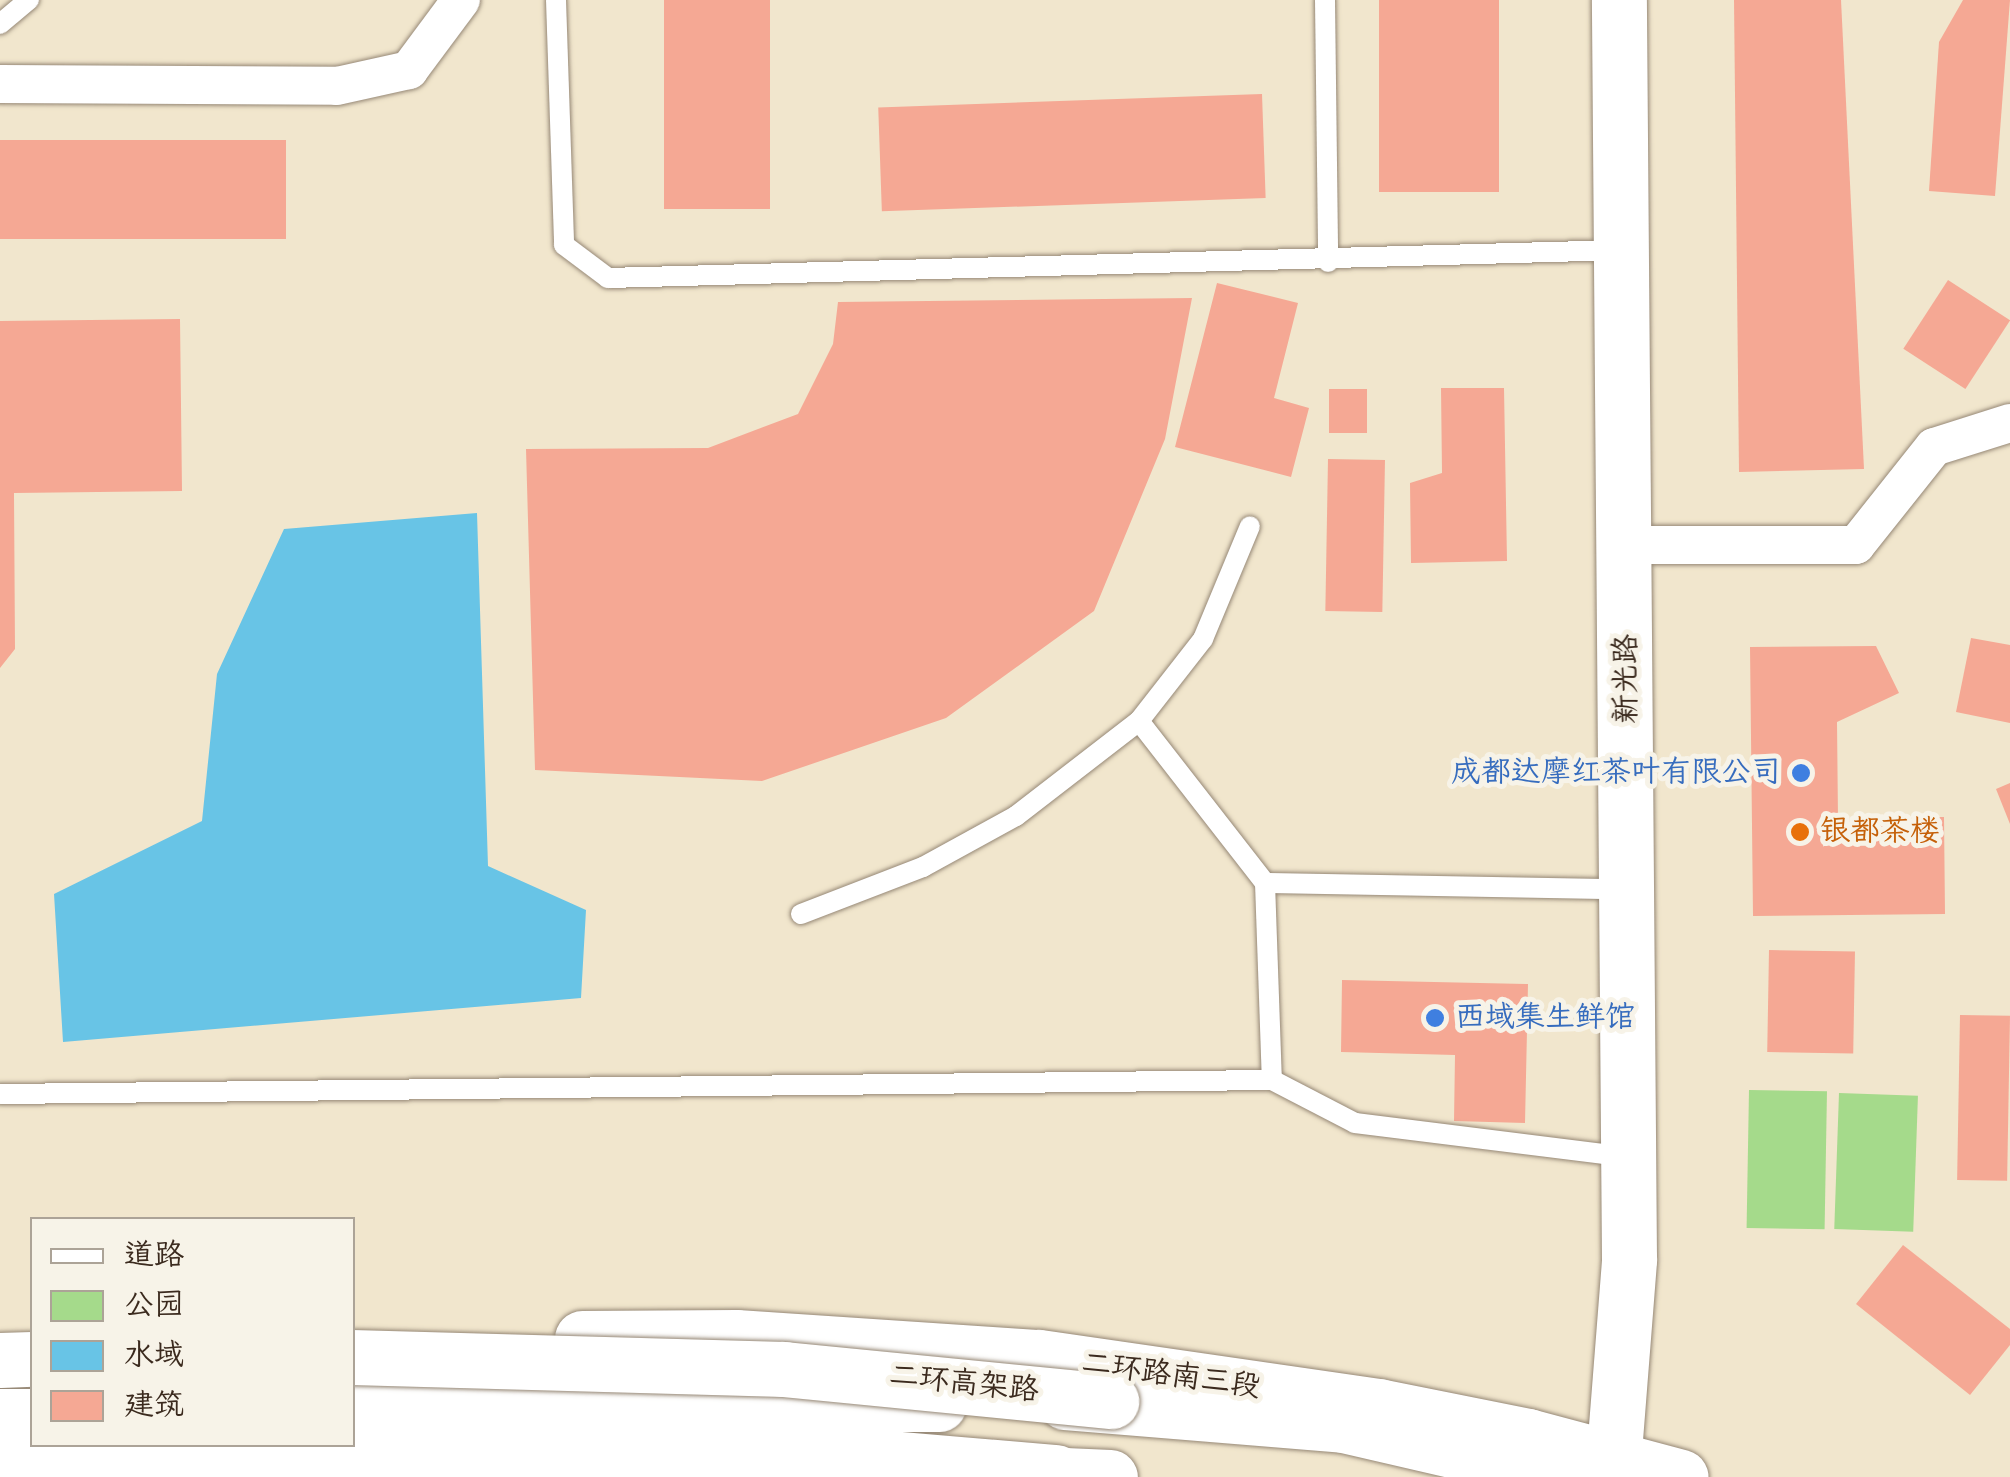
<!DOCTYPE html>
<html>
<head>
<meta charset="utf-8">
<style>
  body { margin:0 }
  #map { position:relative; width:2010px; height:1477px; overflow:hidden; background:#f1e6cd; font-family:Kalam,"LXGW WenKai TC",sans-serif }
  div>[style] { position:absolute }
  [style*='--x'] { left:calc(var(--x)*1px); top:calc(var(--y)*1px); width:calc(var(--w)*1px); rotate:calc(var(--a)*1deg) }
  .green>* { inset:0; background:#a5da8b; transform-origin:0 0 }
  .water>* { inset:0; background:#68c4e6 }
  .building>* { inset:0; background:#f5a894; transform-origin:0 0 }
  .roads { filter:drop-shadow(0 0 2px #968876) drop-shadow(0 0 2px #968876) }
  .service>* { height:20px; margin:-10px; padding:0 10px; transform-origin:10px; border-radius:10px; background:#fff }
  .minor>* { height:38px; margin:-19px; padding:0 19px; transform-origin:19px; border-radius:19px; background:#fff }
  .secondary>* { height:55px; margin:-27.5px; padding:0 27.5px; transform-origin:27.5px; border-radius:27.5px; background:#fff }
  .trunk>* { height:55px; margin:-27.5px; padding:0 27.5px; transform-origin:27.5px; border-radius:27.5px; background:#fff }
  .bridges { filter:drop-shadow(0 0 2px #968876) drop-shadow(0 0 2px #968876) }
  .trunk-bridge>* { height:55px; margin:-27.5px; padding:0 27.5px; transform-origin:27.5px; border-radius:27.5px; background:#fff }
  .dots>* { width:28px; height:28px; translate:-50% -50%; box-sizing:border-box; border:5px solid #f7f3e8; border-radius:50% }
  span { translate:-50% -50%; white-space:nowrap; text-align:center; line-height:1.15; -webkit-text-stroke:10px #f7f3e8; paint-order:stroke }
  .street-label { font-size:30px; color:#3b2a1e }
  .shop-label { font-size:30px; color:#366cbe }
  .right { translate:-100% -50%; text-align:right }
  .left { translate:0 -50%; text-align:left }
  .food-label { font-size:30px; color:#c56008 }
  .legend { position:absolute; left:30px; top:1217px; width:325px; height:230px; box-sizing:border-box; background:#f7f3e8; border:2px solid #aca397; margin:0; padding:12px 18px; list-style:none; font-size:30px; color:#3b2a1e }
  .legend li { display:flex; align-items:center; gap:20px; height:50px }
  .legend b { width:50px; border:2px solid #aca397 }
</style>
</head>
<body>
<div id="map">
  <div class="green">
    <div style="left:1749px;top:1090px;width:78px;height:138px;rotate:1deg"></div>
    <div style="left:1839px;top:1093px;width:79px;height:136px;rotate:2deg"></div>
  </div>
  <div class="water">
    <div style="clip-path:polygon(477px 513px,488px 866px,586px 910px,581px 998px,63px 1042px,54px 894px,202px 821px,217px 674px,284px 529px)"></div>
  </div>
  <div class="building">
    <div style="left:664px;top:0;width:106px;height:209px"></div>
    <div style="left:1379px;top:0;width:120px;height:192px"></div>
    <div style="clip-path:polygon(1734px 0,1841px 0,1864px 469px,1739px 472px)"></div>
    <div style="clip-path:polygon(1963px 0,2010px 0,1995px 196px,1929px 191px,1939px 42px)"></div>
    <div style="left:1262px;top:94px;width:104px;height:384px;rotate:88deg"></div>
    <div style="left:0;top:140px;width:286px;height:99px"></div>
    <div style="left:1948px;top:280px;width:74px;height:82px;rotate:33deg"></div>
    <div style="clip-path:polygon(1217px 283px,1298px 303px,1274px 398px,1309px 408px,1291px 477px,1175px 447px)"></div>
    <div style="clip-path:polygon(1192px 298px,1165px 439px,1094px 611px,946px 718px,762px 781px,535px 770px,526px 449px,708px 448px,798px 414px,833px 344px,838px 302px)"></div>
    <div style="clip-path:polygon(180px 319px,182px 491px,14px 493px,15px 649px,0 668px,0 321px)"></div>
    <div style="clip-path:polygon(1441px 388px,1504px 388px,1507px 561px,1411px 563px,1410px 483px,1442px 473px)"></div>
    <div style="left:1329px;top:389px;width:38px;height:44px"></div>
    <div style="left:1328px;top:459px;width:57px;height:152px;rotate:1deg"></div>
    <div style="clip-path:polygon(1971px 638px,2010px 645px,2010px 723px,1956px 712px)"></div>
    <div style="clip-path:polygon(1876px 646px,1899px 693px,1837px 722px,1838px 818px,1944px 817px,1945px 914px,1753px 916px,1750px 647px)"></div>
    <div style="clip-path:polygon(2010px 783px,2010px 824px,1996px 789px)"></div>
    <div style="left:1769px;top:950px;width:86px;height:102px;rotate:1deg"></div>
    <div style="clip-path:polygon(1342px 980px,1528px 984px,1525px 1123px,1454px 1121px,1455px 1055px,1341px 1052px)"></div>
    <div style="left:1960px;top:1015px;width:50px;height:165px;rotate:1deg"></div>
    <div style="clip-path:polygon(1903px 1245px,2010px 1329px,2010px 1345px,1970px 1395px,1856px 1304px)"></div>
  </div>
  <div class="roads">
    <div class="service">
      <div style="--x:556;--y:0;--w:245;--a:88.1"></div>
      <div style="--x:564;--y:245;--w:55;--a:36.9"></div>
      <div style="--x:608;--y:278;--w:1012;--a:-1.58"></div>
      <div style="--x:1325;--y:0;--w:262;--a:89.3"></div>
      <div style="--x:0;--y:24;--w:38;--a:-40"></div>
      <div style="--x:1139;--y:721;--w:104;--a:-52"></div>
      <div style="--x:1203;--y:639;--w:122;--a:-67.4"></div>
      <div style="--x:1265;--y:883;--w:197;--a:88"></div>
      <div style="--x:801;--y:914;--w:131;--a:-21.1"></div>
      <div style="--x:923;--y:867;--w:106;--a:-28.7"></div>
      <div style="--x:1016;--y:816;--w:155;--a:-37.7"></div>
      <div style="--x:1139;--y:721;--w:205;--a:52.1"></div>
      <div style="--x:1265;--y:883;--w:357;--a:1"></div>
      <div style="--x:0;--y:1094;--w:1272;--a:-0.63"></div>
      <div style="--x:1272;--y:1080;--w:93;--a:27.4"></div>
      <div style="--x:1355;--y:1123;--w:274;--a:7.1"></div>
    </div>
    <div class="minor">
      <div style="--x:0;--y:84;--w:337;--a:0.3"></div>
      <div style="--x:337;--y:86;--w:74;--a:-12.5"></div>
      <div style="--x:409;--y:70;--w:87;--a:-53.4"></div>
      <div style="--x:1626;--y:545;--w:230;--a:0"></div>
      <div style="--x:1856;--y:545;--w:125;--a:-51.5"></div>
      <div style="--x:1934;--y:447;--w:80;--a:-17.5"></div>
    </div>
    <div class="secondary">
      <div style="--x:582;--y:1338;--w:154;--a:-0.4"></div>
      <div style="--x:736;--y:1337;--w:304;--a:3.8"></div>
      <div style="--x:1039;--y:1357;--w:343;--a:8.2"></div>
      <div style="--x:1378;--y:1406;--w:153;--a:11.3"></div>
      <div style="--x:1528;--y:1436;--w:158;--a:15"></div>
      <div style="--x:1612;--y:1477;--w:219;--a:-85.5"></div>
      <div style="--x:1629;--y:1259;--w:1259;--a:-90.46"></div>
    </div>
    <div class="trunk">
      <div style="--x:0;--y:1360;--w:32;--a:-2"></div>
      <div style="--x:1065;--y:1402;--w:279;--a:4.7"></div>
      <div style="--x:1343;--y:1425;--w:231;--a:13"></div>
      <div style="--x:352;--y:1412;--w:587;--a:-0.78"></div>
      <div style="--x:0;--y:1416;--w:32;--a:0"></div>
      <div style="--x:0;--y:1461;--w:638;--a:-1.08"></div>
      <div style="--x:638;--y:1449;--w:214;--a:1.6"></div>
      <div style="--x:852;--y:1455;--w:205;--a:4.8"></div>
      <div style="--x:1019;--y:1473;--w:91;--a:2.5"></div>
    </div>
  </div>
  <div class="bridges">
    <div class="trunk-bridge">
      <div style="--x:352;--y:1357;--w:432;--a:1.6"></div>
      <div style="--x:784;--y:1369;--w:329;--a:5.6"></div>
    </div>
  </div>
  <div class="dots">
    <div style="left:1801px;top:773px;background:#3f7fe0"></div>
    <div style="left:1800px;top:832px;background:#e8710a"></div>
    <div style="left:1435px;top:1018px;background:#3f7fe0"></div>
  </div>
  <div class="street-label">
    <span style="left:1627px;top:679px;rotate:-90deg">新光路</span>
    <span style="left:1171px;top:1376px;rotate:8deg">二环路南三段</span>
    <span style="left:964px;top:1384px;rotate:6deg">二环高架路</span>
  </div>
  <div class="shop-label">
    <span class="right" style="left:1781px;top:773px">成都达摩红茶叶有限公司</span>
    <span class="left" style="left:1455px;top:1018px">西域集生鲜馆</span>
  </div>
  <div class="food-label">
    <span class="left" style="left:1820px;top:832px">银都茶楼</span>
  </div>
  <ul class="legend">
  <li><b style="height:12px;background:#fff"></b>道路</li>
  <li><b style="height:28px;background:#a5da8b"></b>公园</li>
  <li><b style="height:28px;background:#68c4e6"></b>水域</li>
  <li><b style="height:28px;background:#f5a894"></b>建筑</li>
  </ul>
</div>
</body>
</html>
